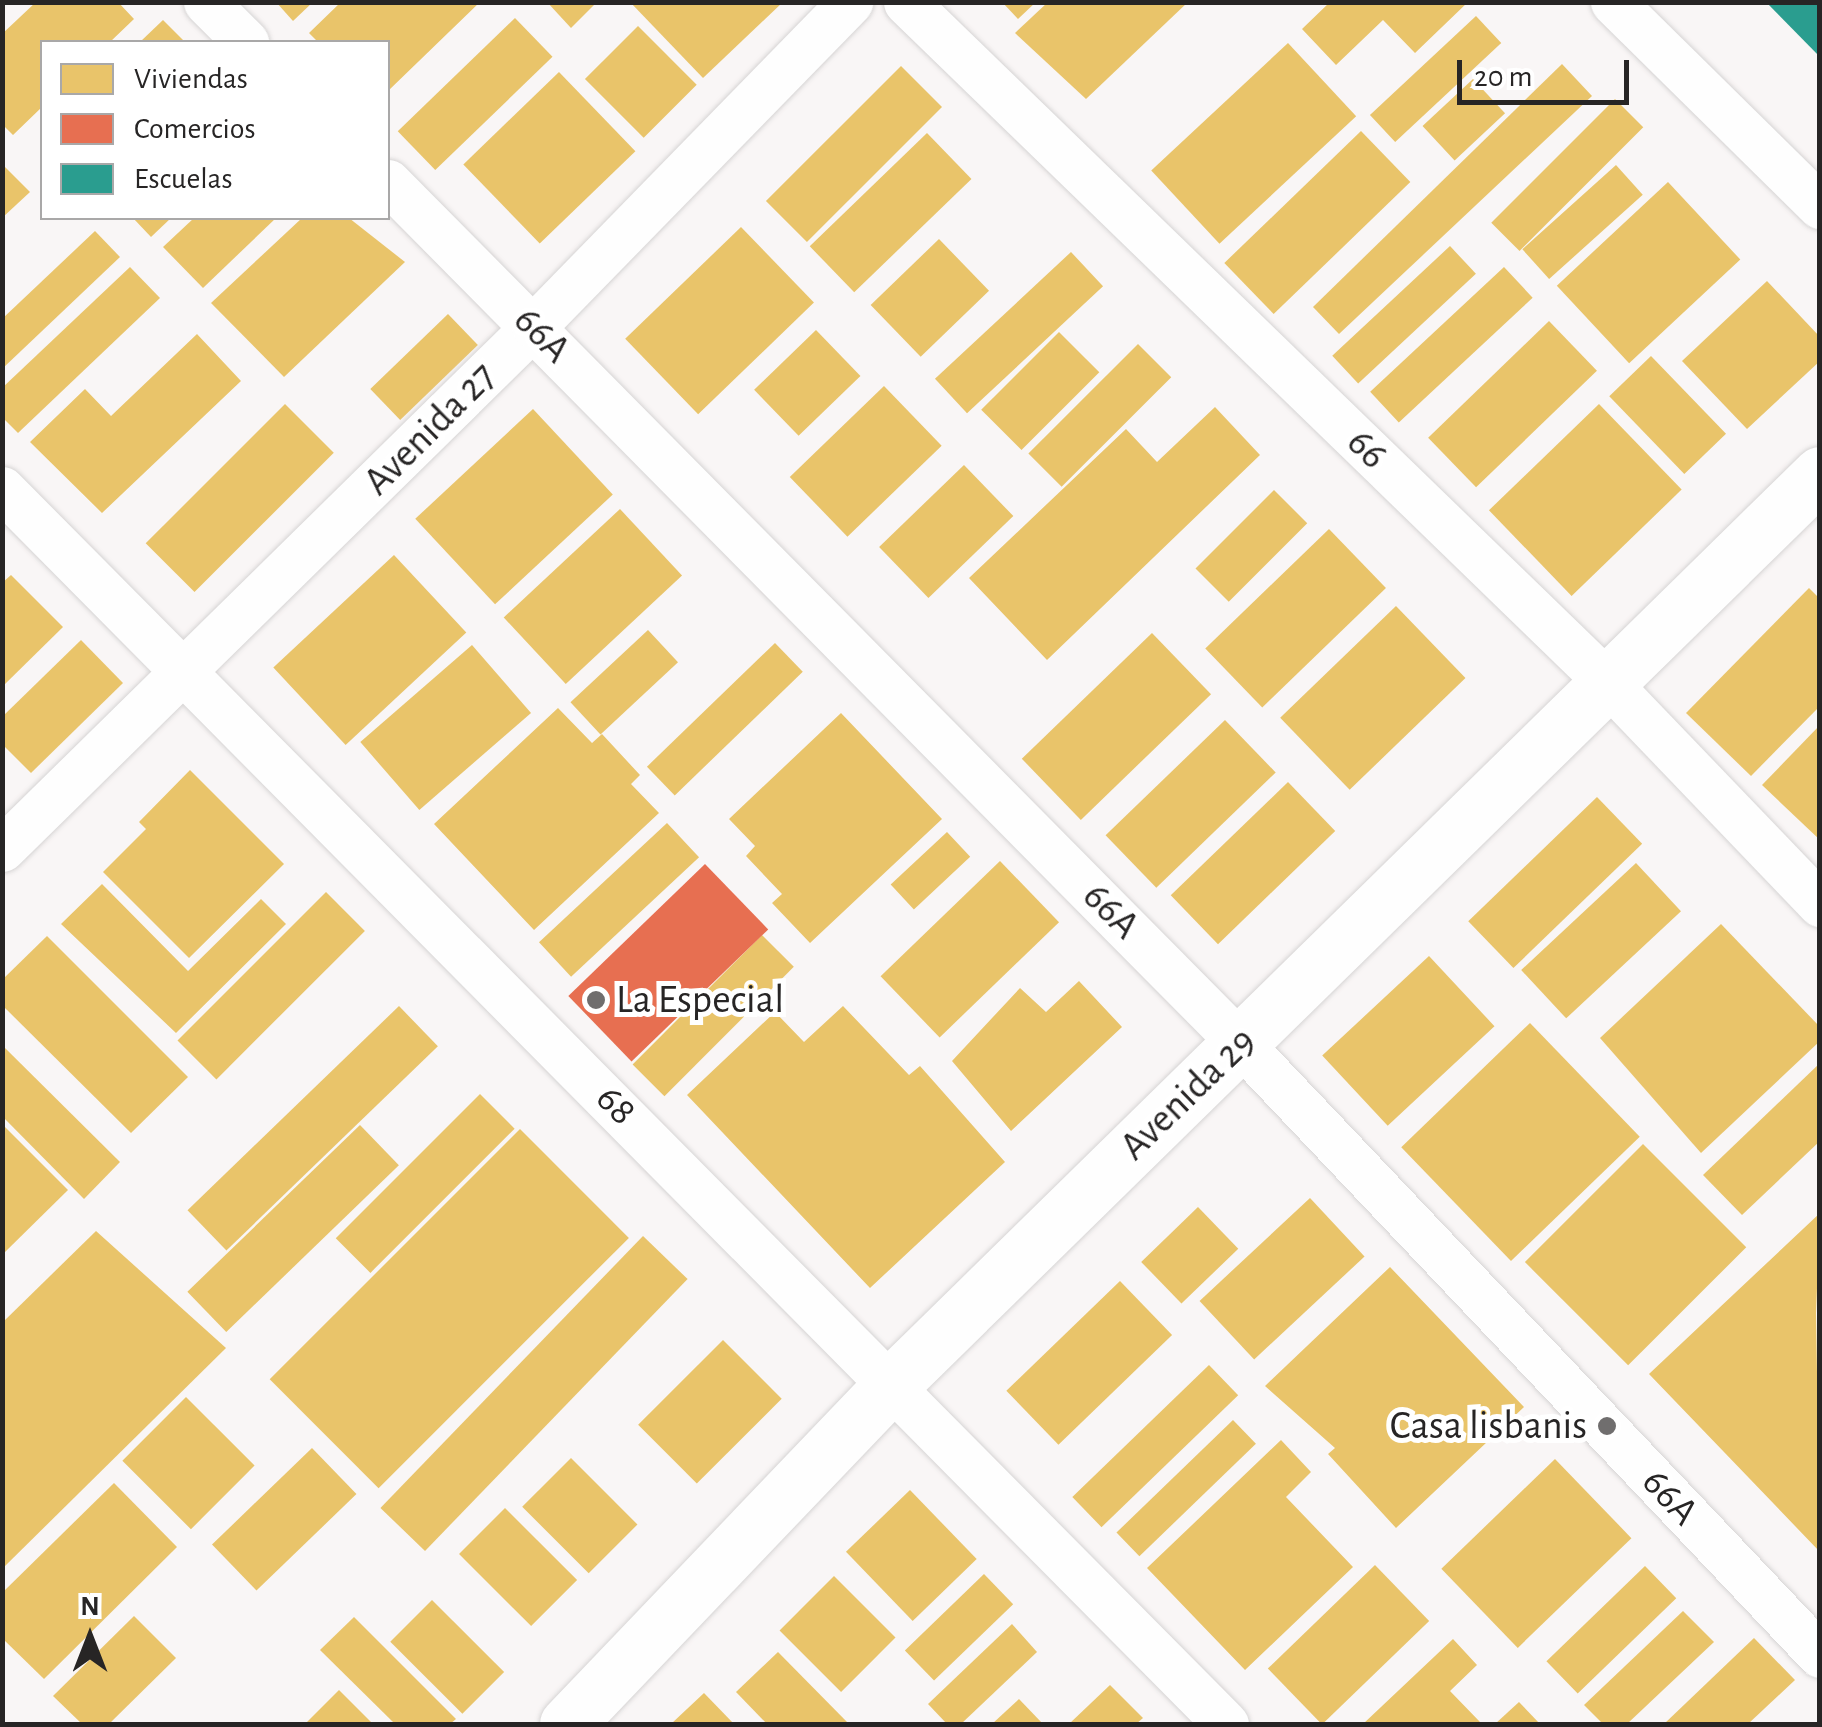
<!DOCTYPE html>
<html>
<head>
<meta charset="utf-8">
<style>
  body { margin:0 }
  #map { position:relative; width:1822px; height:1727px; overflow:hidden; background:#f9f6f6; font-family:"Alegreya Sans",sans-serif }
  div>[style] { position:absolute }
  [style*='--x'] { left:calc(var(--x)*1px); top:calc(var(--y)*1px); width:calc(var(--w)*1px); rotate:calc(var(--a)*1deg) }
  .homes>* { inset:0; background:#e9c46a; transform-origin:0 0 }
  .shops>* { inset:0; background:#e76f51; transform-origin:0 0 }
  .schools>* { inset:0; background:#2a9d8f }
  .roads { filter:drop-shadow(0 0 2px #d6d4d4) drop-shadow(0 0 2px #d6d4d4) }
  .street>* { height:45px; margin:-22.5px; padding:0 22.5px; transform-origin:22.5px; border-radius:22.5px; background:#fefefe }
  .secondary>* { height:55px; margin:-27.5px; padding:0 27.5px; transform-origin:27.5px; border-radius:27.5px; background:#fefefe }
  .dots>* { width:28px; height:28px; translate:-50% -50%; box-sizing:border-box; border:5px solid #fff; border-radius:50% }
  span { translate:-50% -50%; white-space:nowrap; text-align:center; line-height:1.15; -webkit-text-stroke:10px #fff; paint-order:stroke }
  .street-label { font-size:40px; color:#272525 }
  .poi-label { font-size:40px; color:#272525 }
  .left { translate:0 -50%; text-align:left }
  .right { translate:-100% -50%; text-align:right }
  .frame { position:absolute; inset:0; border:5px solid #272525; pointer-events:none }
  .legend { position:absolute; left:40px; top:40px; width:350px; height:180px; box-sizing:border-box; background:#fff; border:2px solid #a9a8a8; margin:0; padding:12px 18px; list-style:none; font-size:30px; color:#272525 }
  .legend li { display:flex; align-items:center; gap:20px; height:50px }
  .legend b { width:50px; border:2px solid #a9a8a8 }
  .north { position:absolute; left:40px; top:1587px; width:100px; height:100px; -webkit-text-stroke:8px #fff; paint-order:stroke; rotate:0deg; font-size:28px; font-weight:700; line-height:40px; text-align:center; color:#272525 }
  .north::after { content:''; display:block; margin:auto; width:35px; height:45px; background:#272525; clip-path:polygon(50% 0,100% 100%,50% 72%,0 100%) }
  .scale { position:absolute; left:1457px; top:60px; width:172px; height:45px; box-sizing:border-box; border:5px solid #272525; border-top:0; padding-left:12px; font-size:30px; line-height:35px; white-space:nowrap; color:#272525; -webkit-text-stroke:8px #fff; paint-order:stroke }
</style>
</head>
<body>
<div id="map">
  <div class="homes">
    <div style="clip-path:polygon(36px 2px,118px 2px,134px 19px,110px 42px,42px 42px,42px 107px,13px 135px,2px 124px,2px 34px)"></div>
    <div style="clip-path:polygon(276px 2px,313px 2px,293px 21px)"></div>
    <div style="clip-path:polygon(341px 2px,480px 2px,388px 91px,388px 42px,318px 42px,309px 33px)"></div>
    <div style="clip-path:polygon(547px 2px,597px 2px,571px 28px)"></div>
    <div style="clip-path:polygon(630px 2px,783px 2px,703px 78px)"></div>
    <div style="clip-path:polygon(1002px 2px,1036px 2px,1018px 19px)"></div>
    <div style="clip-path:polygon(1048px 2px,1188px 2px,1086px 99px,1015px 33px)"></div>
    <div style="clip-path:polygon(1330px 2px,1468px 2px,1415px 53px,1383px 20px,1336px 65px,1302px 29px)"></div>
    <div style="left:1476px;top:16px;width:37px;height:145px;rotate:47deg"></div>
    <div style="left:515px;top:18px;width:54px;height:163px;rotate:46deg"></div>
    <div style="clip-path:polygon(163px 20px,185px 42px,140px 42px)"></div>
    <div style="left:638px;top:26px;width:83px;height:75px;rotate:45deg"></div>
    <div style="left:1288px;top:43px;width:100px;height:187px;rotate:47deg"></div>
    <div style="clip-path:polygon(1562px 64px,1592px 96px,1339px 334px,1313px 307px)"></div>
    <div style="left:901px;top:66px;width:58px;height:191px;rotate:45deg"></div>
    <div style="left:559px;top:72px;width:110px;height:133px;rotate:46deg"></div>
    <div style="left:1473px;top:79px;width:47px;height:69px;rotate:47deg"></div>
    <div style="left:1615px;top:99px;width:40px;height:175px;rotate:45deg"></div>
    <div style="left:1361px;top:131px;width:71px;height:190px;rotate:46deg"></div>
    <div style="left:927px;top:133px;width:64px;height:163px;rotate:46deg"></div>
    <div style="clip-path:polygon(2px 164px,30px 192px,2px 218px)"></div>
    <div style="left:1616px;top:165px;width:40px;height:126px;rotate:48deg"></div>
    <div style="left:1668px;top:182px;width:106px;height:152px;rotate:47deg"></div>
    <div style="clip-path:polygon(133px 218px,171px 218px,151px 237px)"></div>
    <div style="clip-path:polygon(194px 218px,276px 218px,203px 288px,163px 247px)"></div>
    <div style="clip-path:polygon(302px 218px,349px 218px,405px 262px,284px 377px,211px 303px)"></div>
    <div style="left:741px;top:227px;width:105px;height:161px;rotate:46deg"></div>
    <div style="clip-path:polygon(95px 231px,120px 257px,2px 369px,2px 319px)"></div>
    <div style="left:939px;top:239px;width:72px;height:95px;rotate:46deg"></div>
    <div style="left:1450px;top:246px;width:38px;height:161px;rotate:47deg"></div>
    <div style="left:1071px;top:252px;width:47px;height:186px;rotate:47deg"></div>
    <div style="clip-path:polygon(130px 267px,160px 298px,18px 433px,2px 417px,2px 388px)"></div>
    <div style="left:1504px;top:267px;width:42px;height:183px;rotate:47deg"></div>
    <div style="clip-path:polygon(1767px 281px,1820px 337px,1820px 361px,1747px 429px,1682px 361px)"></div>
    <div style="left:448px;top:314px;width:43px;height:108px;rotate:46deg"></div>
    <div style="left:1549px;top:321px;width:69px;height:168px;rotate:46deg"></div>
    <div style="left:816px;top:330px;width:64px;height:86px;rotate:46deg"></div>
    <div style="left:1059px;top:332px;width:57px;height:110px;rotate:45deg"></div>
    <div style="clip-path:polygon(197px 334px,241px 381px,102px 513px,30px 442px,85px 389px,111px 416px)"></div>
    <div style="left:1138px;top:344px;width:47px;height:155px;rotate:45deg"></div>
    <div style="left:1651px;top:356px;width:108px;height:58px;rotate:46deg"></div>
    <div style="left:884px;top:386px;width:83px;height:131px;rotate:46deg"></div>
    <div style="left:285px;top:404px;width:69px;height:197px;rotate:45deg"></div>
    <div style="left:1599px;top:404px;width:119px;height:153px;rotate:46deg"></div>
    <div style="clip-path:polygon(1215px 407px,1260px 455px,1047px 660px,969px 578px,1126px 429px,1157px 462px)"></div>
    <div style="left:533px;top:409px;width:117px;height:161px;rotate:47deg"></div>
    <div style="left:964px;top:465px;width:71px;height:118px;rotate:46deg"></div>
    <div style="left:1274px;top:490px;width:47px;height:111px;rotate:45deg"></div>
    <div style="left:620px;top:509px;width:91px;height:159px;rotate:47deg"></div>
    <div style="left:1329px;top:529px;width:82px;height:172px;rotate:46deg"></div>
    <div style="left:394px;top:555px;width:106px;height:165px;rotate:47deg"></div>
    <div style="clip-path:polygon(11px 575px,63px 627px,2px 687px,2px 583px)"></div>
    <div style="clip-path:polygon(1809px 588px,1820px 599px,1820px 706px,1751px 776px,1686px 713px)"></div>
    <div style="left:1396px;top:606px;width:100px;height:161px;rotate:46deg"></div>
    <div style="left:648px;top:630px;width:44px;height:106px;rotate:47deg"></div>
    <div style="left:1152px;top:633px;width:85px;height:181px;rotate:46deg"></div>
    <div style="clip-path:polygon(81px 640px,123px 683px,31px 773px,2px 744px,2px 717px)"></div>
    <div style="left:775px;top:643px;width:40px;height:178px;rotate:46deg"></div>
    <div style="left:472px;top:645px;width:90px;height:148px;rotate:49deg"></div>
    <div style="clip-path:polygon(558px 708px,592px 743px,602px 734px,640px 775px,631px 784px,659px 813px,534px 930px,434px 824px)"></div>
    <div style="clip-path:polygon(841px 713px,942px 819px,810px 943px,772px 903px,782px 894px,746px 856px,755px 846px,729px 819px)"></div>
    <div style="left:1225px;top:720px;width:73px;height:166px;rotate:46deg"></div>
    <div style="clip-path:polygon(1820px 725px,1820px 840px,1762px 785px)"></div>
    <div style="clip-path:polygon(190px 770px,284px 864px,189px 958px,103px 872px,146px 829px,139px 822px)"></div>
    <div style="left:1288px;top:782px;width:68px;height:163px;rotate:46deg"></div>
    <div style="left:1597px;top:797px;width:65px;height:179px;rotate:46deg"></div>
    <div style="left:667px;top:823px;width:47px;height:175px;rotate:47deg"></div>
    <div style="left:947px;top:832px;width:34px;height:77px;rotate:47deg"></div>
    <div style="left:1000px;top:861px;width:85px;height:166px;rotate:46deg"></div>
    <div style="left:1636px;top:863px;width:66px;height:157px;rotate:47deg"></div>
    <div style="clip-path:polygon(102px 884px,188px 971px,261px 899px,286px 924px,176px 1033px,61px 924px)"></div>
    <div style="left:326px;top:892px;width:55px;height:210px;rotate:45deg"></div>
    <div style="clip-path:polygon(1721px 924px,1820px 1027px,1820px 1041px,1701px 1153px,1600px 1038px)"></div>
    <div style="left:762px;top:935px;width:45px;height:183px;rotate:45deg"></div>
    <div style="clip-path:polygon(47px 936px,188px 1077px,131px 1133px,2px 1005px,2px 980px)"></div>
    <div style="left:1429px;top:956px;width:96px;height:146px;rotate:47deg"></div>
    <div style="clip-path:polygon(1079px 981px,1122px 1027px,1011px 1131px,952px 1061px,1020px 988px,1046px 1012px)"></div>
    <div style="left:399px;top:1006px;width:56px;height:294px;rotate:46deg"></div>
    <div style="clip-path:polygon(843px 1006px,909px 1075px,920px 1066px,1005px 1162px,870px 1288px,687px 1095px,775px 1012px,804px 1042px)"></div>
    <div style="left:1530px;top:1023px;width:158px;height:179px;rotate:46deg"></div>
    <div style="clip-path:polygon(2px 1045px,120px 1162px,84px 1199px,2px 1116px)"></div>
    <div style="clip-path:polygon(1820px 1063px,1820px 1141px,1742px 1215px,1703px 1175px)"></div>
    <div style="left:480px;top:1094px;width:49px;height:204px;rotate:45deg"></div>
    <div style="clip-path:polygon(2px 1124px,68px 1190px,2px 1255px)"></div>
    <div style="left:360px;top:1125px;width:56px;height:240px;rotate:46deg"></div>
    <div style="left:520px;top:1129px;width:154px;height:354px;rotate:45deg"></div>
    <div style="left:1643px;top:1144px;width:146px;height:167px;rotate:45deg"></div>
    <div style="left:1310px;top:1198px;width:80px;height:151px;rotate:47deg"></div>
    <div style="left:1198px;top:1207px;width:58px;height:79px;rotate:46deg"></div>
    <div style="clip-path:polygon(1820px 1213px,1816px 1313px,1820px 1552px,1649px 1374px)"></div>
    <div style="clip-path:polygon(96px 1231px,226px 1348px,2px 1569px,2px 1323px)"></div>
    <div style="left:643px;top:1236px;width:62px;height:378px;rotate:44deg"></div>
    <div style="clip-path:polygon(1390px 1267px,1524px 1407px,1396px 1528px,1328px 1454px,1335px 1448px,1265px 1386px)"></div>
    <div style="left:1120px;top:1281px;width:75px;height:158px;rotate:46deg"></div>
    <div style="left:723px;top:1340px;width:83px;height:120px;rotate:45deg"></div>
    <div style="left:1209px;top:1365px;width:42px;height:190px;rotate:46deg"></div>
    <div style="left:186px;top:1397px;width:97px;height:90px;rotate:45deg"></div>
    <div style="left:1233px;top:1420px;width:33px;height:162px;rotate:46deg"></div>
    <div style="clip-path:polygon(1281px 1440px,1311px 1472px,1286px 1497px,1353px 1567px,1245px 1670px,1147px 1568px)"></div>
    <div style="left:312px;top:1448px;width:64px;height:139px;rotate:46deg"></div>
    <div style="left:571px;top:1458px;width:94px;height:69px;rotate:45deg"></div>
    <div style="left:1555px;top:1459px;width:110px;height:158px;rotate:46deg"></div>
    <div style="clip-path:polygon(114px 1483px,177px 1547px,44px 1679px,2px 1638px,2px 1593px)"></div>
    <div style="left:910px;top:1490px;width:96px;height:89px;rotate:46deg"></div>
    <div style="left:505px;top:1508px;width:102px;height:65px;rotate:45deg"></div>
    <div style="left:1375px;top:1565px;width:78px;height:149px;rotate:46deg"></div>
    <div style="left:1645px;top:1566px;width:45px;height:137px;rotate:46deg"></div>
    <div style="left:984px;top:1574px;width:42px;height:110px;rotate:46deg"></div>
    <div style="left:834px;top:1576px;width:87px;height:77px;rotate:45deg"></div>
    <div style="left:432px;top:1600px;width:102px;height:59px;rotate:45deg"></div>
    <div style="clip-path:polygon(1683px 1611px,1714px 1642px,1627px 1724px,1603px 1724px,1584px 1705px)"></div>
    <div style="clip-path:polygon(134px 1616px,176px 1658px,109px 1724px,82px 1724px,53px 1696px)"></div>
    <div style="clip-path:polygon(354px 1617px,456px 1719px,450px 1724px,395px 1724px,320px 1650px)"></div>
    <div style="clip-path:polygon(1012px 1624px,1037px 1652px,961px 1724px,947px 1724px,928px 1704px)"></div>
    <div style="clip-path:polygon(1754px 1638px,1795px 1680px,1748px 1724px,1664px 1724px)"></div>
    <div style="clip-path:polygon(1453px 1639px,1477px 1665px,1450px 1691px,1480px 1722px,1363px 1724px)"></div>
    <div style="clip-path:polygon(778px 1652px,849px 1724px,767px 1724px,736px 1692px)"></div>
    <div style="clip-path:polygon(1110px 1685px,1143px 1718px,1136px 1724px,1069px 1724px)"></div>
    <div style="clip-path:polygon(339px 1690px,373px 1724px,305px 1724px)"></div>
    <div style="clip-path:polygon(704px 1693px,734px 1724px,671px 1724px)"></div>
    <div style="clip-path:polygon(1019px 1699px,1043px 1724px,992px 1724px)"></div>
    <div style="clip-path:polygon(1519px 1702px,1540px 1724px,1495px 1724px)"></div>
  </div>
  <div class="shops">
    <div style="left:705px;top:864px;width:91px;height:190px;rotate:46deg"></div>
  </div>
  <div class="schools">
    <div style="clip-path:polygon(1766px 2px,1820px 2px,1820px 57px)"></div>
  </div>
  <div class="roads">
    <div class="street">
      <div style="--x:206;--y:2;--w:57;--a:45"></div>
      <div style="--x:906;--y:2;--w:977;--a:44.13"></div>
      <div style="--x:1607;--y:682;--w:308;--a:46.2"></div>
      <div style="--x:1613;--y:2;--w:291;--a:44.6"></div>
      <div style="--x:388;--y:182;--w:1211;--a:45.3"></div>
      <div style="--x:1240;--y:1043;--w:843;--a:46.54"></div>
      <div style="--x:2;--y:489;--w:1739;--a:45.26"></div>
      <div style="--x:2;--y:849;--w:746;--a:-44.51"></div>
      <div style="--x:534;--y:326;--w:453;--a:-45.7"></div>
    </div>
    <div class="secondary">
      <div style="--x:567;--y:1724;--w:469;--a:-46.3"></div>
      <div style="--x:891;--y:1385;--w:1301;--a:-44.44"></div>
    </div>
  </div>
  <div class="dots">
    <div style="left:596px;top:1000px;background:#706e6e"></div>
    <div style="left:1607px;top:1426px;background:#706e6e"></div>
  </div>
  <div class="street-label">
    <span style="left:542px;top:335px;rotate:45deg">66A</span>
    <span style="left:430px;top:429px;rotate:-45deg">Avenida 27</span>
    <span style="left:1367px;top:449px;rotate:44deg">66</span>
    <span style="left:1111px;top:911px;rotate:45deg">66A</span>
    <span style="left:1188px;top:1094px;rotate:-44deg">Avenida 29</span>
    <span style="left:616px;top:1105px;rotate:45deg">68</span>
    <span style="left:1670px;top:1497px;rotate:47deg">66A</span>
  </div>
  <div class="poi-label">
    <span class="left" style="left:616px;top:1000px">La Especial</span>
    <span class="right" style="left:1587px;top:1426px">Casa lisbanis</span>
  </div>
  <div class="frame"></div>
  <ul class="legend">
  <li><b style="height:28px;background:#e9c46a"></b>Viviendas</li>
  <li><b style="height:28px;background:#e76f51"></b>Comercios</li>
  <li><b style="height:28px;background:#2a9d8f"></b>Escuelas</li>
  </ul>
  <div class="north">N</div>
  <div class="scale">20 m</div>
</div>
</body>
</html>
